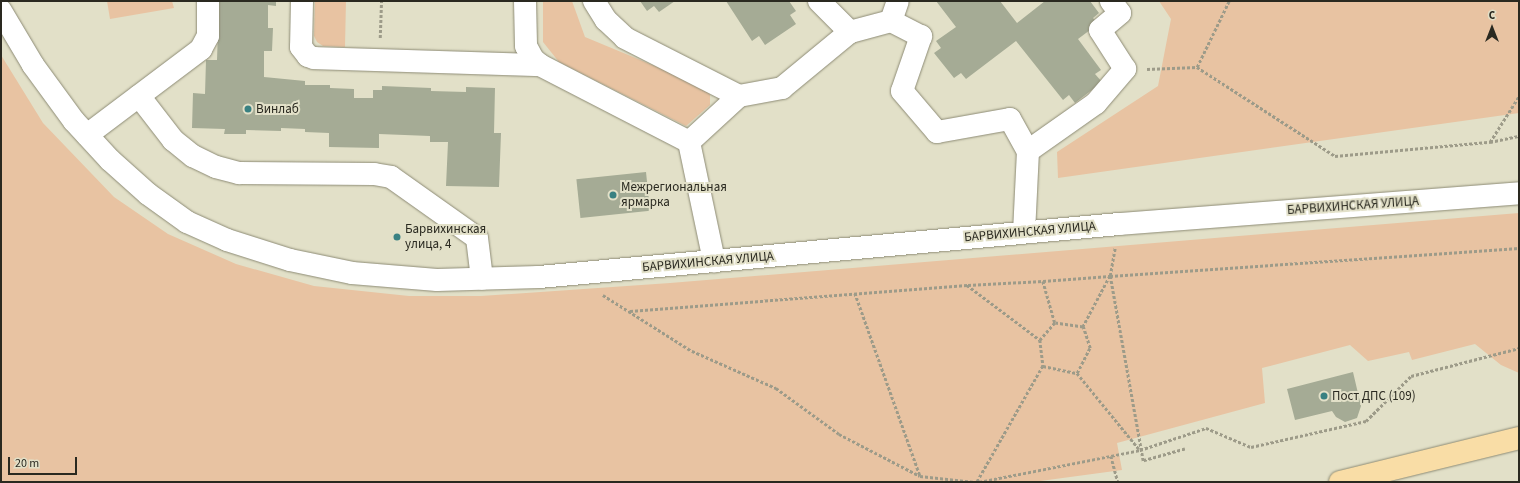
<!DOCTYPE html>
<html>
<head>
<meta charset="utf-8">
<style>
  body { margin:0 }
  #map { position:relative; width:1520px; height:483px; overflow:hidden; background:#e2e0c8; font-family:"Source Sans 3",sans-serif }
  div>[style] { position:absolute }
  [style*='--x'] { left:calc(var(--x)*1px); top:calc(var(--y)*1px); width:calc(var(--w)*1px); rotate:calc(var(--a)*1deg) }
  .green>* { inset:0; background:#e8c3a2 }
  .building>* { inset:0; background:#a5ab95; transform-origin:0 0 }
  .path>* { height:2.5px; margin-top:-1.25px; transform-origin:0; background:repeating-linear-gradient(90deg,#9d9b89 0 3px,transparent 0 5px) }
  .roads { filter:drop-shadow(0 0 1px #8d8b75) drop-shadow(0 0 1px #8d8b75) }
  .minor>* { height:22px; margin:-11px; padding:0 11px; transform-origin:11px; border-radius:11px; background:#fff }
  .major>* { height:22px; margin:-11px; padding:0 11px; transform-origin:11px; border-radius:11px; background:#f9dda6 }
  .dots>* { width:11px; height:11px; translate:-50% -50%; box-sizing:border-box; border:2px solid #e2e0c8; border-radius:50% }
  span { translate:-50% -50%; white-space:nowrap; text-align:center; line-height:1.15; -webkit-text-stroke:4px #e2e0c8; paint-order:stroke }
  .poi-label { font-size:13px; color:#2a2920 }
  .left { translate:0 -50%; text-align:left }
  .street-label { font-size:13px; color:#2a2920 }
  .frame { position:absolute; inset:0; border:2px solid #2a2920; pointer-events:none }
  .north { position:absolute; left:1472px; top:8px; width:40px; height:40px; -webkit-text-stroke:3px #e2e0c8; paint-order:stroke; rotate:0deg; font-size:11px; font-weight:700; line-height:16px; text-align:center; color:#2a2920 }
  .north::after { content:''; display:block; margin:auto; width:14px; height:18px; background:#2a2920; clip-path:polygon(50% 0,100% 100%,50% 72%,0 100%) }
  .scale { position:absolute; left:8px; top:457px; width:69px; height:18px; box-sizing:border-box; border:2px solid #2a2920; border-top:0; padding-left:5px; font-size:12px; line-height:14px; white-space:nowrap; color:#2a2920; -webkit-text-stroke:3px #e2e0c8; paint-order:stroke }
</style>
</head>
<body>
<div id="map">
  <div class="green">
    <div style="clip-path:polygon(107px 1px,172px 1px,174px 8px,110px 19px)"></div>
    <div style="clip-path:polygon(315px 1px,346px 1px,345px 47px,323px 46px,317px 42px,314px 36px)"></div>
    <div style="clip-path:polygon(543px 1px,572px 1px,585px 37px,710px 89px,710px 105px,686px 126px,559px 62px,543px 42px)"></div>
    <div style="clip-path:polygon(1159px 1px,1519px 1px,1519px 113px,1058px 178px,1057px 152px,1158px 86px,1171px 19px)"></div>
    <div style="clip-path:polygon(1px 55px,43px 123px,114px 197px,168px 234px,236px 264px,314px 286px,409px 296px,481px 296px,670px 283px,1519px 213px,1519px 373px,1501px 365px,1475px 344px,1412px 360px,1409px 352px,1368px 361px,1350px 345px,1262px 368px,1265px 403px,1117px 443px,1122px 470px,1033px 482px,1px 482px)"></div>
  </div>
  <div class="building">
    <div style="clip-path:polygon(219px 1px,276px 1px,276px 6px,268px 5px,268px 28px,273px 28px,272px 51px,264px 51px,264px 77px,305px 81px,305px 85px,330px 85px,330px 88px,354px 89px,354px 98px,373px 98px,373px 90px,382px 90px,382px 86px,431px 88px,431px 91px,466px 92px,466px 87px,495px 88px,494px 133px,501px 133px,499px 187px,446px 186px,448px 142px,430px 142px,430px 136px,379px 134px,379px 148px,329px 147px,329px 133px,305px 132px,305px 129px,281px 128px,281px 131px,246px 130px,246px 134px,224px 134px,225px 129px,192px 128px,193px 93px,205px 94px,206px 60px,217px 60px)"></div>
    <div style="clip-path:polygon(640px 1px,675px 1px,659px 12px,654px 6px,647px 11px)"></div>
    <div style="clip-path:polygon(726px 1px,789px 1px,796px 11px,790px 15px,796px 24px,765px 45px,759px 36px,752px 41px)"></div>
    <div style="clip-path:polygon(936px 1px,1000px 1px,1017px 23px,1045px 1px,1090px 1px,1099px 13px,1093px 18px,1098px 24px,1078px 39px,1101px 70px,1095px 74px,1102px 82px,1075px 103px,1069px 95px,1063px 100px,1016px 41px,966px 79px,961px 73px,954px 78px,934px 53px,941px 48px,936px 41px,956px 27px)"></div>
    <div style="left:646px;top:172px;width:39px;height:70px;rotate:84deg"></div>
    <div style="clip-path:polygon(1353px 372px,1361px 406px,1357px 418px,1345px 422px,1336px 417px,1332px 411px,1295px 420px,1287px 389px)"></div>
  </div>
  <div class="path">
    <div style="--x:380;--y:38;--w:37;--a:-88"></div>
    <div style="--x:1197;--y:67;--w:73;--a:-64.1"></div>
    <div style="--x:1147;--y:69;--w:50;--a:-2.3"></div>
    <div style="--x:1197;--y:67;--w:164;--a:32.8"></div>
    <div style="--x:1335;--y:156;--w:156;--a:-5.2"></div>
    <div style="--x:1490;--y:142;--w:30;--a:-12"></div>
    <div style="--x:1490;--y:142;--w:54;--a:-57.8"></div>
    <div style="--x:1110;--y:276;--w:29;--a:-80"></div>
    <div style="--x:1043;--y:281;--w:67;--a:-4.3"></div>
    <div style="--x:1110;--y:276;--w:58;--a:117.9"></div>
    <div style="--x:1083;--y:327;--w:28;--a:-172"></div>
    <div style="--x:968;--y:285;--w:75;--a:-3.1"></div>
    <div style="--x:1043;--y:281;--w:44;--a:74.1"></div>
    <div style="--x:1055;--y:323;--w:23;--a:131"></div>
    <div style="--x:855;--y:293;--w:194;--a:70.4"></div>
    <div style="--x:603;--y:295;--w:105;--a:32.2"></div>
    <div style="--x:692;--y:351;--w:92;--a:23.8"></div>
    <div style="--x:776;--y:388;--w:78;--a:36.1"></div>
    <div style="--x:839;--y:434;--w:91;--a:27.4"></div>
    <div style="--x:920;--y:476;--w:55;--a:6.2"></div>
    <div style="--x:630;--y:311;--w:338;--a:-4.4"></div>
    <div style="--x:967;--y:285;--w:91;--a:37"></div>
    <div style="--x:1040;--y:340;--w:26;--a:83"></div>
    <div style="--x:1043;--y:366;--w:133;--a:119.6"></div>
    <div style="--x:1043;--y:366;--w:35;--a:12"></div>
    <div style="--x:1077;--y:373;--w:98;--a:50.8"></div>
    <div style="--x:1077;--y:373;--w:28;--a:-63"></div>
    <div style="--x:1090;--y:348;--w:22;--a:-108"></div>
    <div style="--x:1185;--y:449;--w:44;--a:164.1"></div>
    <div style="--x:1143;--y:461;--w:188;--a:-100.1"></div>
    <div style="--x:1110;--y:276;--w:410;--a:-3.9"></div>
    <div style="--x:1111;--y:456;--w:27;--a:75"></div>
    <div style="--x:979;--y:482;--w:164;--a:-11.2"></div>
    <div style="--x:1140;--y:450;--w:70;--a:-18.4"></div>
    <div style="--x:1206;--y:428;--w:49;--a:22.9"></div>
    <div style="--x:1251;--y:447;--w:118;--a:-12.7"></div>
    <div style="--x:1366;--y:421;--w:64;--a:-45"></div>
    <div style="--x:1411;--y:376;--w:112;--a:-14.5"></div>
  </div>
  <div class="roads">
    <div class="minor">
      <div style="--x:302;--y:1;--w:46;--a:91.2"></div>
      <div style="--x:301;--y:47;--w:11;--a:52"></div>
      <div style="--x:308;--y:56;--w:6;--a:18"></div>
      <div style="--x:314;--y:58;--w:226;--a:1.8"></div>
      <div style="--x:525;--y:1;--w:45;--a:88.7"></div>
      <div style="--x:526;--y:46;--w:15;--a:62"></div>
      <div style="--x:533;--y:59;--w:9;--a:41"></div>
      <div style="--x:540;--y:65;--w:168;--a:27.3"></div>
      <div style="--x:594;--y:1;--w:22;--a:58"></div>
      <div style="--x:606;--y:20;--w:26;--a:43"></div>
      <div style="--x:625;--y:38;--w:128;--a:27"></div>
      <div style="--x:819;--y:1;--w:44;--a:45"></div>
      <div style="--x:1;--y:11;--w:63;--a:59.3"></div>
      <div style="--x:33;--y:65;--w:69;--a:53.8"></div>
      <div style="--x:74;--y:121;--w:53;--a:47.3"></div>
      <div style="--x:110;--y:160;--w:51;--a:41.8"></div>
      <div style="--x:148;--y:194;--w:48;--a:35.7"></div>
      <div style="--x:187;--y:222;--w:44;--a:24.2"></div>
      <div style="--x:227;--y:240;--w:66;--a:17.6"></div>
      <div style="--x:290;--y:260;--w:63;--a:11.8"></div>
      <div style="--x:352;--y:273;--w:85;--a:4.7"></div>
      <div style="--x:437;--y:280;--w:102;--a:-1.7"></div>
      <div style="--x:539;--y:277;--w:582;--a:-5.22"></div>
      <div style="--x:1119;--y:224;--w:401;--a:-4.4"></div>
      <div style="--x:891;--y:21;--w:21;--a:-71"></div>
      <div style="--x:139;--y:96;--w:56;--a:52.3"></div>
      <div style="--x:173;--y:140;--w:26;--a:39"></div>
      <div style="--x:193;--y:156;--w:25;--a:26"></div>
      <div style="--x:216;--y:167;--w:24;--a:15"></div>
      <div style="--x:239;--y:173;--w:135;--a:0.4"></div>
      <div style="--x:374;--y:174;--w:17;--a:10"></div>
      <div style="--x:391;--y:177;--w:105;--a:35.3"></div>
      <div style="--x:477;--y:238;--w:41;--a:83"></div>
      <div style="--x:87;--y:135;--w:143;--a:-37"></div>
      <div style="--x:201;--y:49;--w:15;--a:-62"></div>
      <div style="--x:208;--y:36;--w:35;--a:-90"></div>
      <div style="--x:689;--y:142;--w:68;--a:-42.6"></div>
      <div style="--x:739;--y:96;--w:44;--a:-10.5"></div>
      <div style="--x:782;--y:88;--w:88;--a:-39.5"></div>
      <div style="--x:850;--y:32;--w:42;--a:-15"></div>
      <div style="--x:891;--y:21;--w:34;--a:27"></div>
      <div style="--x:921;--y:36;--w:58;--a:109.1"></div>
      <div style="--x:902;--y:91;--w:54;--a:49.5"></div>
      <div style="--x:937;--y:132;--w:74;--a:-10.1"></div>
      <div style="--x:1010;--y:119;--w:37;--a:61"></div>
      <div style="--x:1028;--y:151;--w:81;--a:92.8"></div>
      <div style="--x:689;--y:142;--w:122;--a:78.1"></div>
      <div style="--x:1028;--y:151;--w:83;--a:-35.2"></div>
      <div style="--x:1096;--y:103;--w:45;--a:-49.5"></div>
      <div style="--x:1125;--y:69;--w:46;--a:-122.7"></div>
      <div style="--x:1100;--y:30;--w:26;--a:-40"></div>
      <div style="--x:1120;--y:13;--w:15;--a:-127"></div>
    </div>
    <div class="major">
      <div style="--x:1340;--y:482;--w:184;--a:-13.8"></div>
    </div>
  </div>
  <div class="dots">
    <div style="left:248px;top:109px;background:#398182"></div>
    <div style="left:613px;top:195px;background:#398182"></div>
    <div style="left:397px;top:237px;background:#398182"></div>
    <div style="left:1324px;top:396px;background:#398182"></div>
  </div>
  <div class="poi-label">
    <span class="left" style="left:256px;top:109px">Винлаб</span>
    <span class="left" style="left:621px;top:195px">Межрегиональная<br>ярмарка</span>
    <span class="left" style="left:405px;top:237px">Барвихинская<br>улица, 4</span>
    <span class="left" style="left:1332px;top:396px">Пост ДПС (109)</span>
  </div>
  <div class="street-label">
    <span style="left:1353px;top:206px;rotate:-4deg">БАРВИХИНСКАЯ УЛИЦА</span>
    <span style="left:1030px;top:232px;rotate:-5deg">БАРВИХИНСКАЯ УЛИЦА</span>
    <span style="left:708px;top:262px;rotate:-5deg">БАРВИХИНСКАЯ УЛИЦА</span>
  </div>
  <div class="frame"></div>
  <div class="north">С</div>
  <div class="scale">20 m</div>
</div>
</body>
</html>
